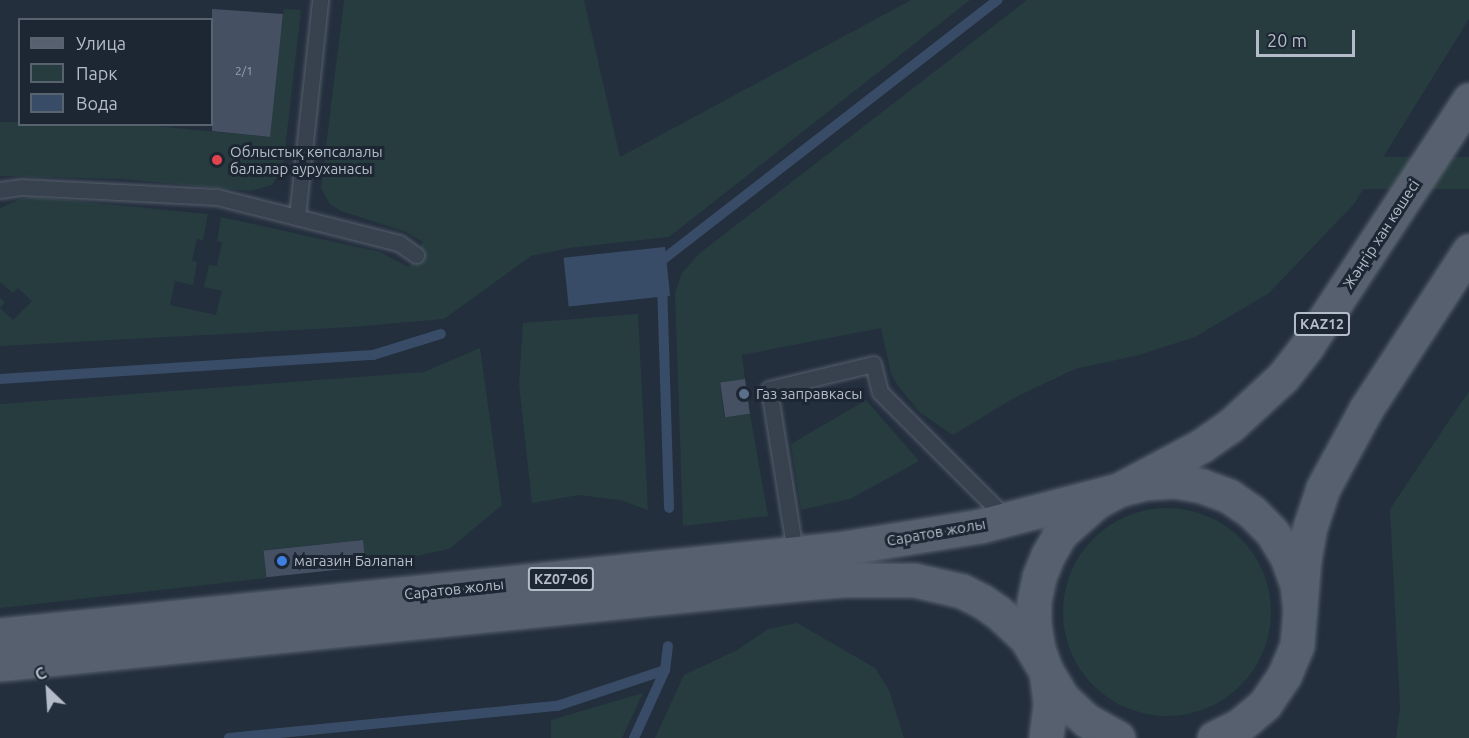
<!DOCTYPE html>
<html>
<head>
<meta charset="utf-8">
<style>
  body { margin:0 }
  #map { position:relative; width:1469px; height:738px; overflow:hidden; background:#242f3e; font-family:Ubuntu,sans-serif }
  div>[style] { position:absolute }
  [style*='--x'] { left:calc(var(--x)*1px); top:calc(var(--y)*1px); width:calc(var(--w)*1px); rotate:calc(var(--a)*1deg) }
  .green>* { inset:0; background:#263c3f; transform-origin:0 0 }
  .round { border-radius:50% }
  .water>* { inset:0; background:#394c67; transform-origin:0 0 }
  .stream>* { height:10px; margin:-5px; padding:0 5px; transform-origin:5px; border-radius:5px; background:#394c67 }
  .building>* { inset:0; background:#455162; transform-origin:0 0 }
  .roads { filter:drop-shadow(0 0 2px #565f6c) drop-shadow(0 0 2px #565f6c) }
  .service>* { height:15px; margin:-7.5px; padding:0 7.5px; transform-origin:7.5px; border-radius:7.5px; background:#38414e }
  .primary>* { height:33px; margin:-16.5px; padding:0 16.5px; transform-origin:16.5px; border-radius:16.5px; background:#56606e }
  .dots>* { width:16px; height:16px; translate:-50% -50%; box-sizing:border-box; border:3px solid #1d2633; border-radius:50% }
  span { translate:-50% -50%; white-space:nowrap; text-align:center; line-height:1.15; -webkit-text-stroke:6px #1d2633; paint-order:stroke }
  .number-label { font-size:12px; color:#98a1af }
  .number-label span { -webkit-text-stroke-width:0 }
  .shield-label span { padding:2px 4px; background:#1d2633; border:2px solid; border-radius:4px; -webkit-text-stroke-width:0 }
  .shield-label { font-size:14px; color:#b4bcc9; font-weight:700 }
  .poi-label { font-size:15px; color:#b4bcc9 }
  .left { translate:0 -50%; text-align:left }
  .street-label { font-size:15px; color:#b4bcc9 }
  .legend { position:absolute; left:18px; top:18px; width:195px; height:108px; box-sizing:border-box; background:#1d2633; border:2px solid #59626f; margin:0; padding:8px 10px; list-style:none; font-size:18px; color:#b4bcc9 }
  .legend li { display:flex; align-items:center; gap:12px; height:30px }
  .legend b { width:30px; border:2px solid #59626f }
  .north { position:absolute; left:18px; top:660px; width:60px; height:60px; -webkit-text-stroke:4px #1d2633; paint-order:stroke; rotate:335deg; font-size:16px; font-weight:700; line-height:24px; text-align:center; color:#b4bcc9 }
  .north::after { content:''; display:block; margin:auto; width:21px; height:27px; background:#b4bcc9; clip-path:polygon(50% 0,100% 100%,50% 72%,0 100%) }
  .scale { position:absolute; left:1256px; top:30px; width:99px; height:27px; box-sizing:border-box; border:3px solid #b4bcc9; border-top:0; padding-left:8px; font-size:18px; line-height:21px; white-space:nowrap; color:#b4bcc9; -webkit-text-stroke:4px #1d2633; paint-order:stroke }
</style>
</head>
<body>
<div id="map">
  <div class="green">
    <div style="clip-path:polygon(344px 0,584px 0,620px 157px,911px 0,970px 0,669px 237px,569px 248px,531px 256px,444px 319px,351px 327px,0 346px,0 298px,5px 302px,0 308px,13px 320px,32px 301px,18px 288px,13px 293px,0 282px,0 208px,20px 199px,35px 197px,208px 214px,203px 240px,197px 239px,192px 261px,197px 262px,193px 285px,175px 281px,170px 305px,216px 315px,222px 291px,204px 287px,209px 265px,217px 266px,222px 243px,217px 241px,221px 217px,380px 252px,409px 267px,423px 242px,406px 232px,341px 211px,330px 204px,321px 188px)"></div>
    <div style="clip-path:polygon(1027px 0,1469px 0,1469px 19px,1354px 204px,1269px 293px,1195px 337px,1139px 355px,1075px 369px,1014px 398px,953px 435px,919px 412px,899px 387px,891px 374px,881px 328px,742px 355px,745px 379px,720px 383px,724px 417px,750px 414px,768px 516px,683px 526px,675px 293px,682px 273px,700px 253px)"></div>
    <div style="clip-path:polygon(284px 9px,301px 10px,283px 167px,272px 185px,250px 191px,123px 179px,0 176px,0 122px,19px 122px,20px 124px,145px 125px,269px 137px)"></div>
    <div style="left:1469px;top:157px;width:32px;height:279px;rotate:90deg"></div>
    <div style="clip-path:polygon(638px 314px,648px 510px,620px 500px,579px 495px,532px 503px,519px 384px,523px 323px)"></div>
    <div style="clip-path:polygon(480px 348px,502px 505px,449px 549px,366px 567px,363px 540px,264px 550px,266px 578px,0 608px,0 404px,424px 372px)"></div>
    <div style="clip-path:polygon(1469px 391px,1469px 738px,1396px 738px,1400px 708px,1390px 509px)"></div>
    <div style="clip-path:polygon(866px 400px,919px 461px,850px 499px,801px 510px,791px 444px)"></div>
    <div class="round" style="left:1063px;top:508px;width:208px;height:208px"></div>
    <div style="clip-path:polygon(797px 623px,875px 668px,889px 690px,904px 738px,655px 738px,684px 675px,737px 650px,768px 629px)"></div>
    <div style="clip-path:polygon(643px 693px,622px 738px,551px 738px,551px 720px)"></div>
  </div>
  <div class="water">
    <div style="left:665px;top:247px;width:49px;height:102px;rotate:84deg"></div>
  </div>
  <div class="stream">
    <div style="--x:655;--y:262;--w:6;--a:-9"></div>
    <div style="--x:661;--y:261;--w:426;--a:-37.8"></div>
    <div style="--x:662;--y:283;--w:225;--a:88.2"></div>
    <div style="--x:0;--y:379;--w:374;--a:-3.7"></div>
    <div style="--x:373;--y:355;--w:71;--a:-17.2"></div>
    <div style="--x:229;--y:738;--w:330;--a:-5.6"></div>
    <div style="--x:557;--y:706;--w:114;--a:-18.4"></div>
    <div style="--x:665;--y:670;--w:24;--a:-83"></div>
    <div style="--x:634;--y:738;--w:75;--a:-65.5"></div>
  </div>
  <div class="building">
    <div style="clip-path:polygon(212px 9px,283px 14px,270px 137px,212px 131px)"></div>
    <div style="left:745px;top:379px;width:35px;height:25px;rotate:82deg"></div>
    <div style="left:363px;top:540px;width:27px;height:100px;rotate:84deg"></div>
  </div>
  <div class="roads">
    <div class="service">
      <div style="--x:0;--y:190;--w:21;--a:-8"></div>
      <div style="--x:21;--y:187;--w:196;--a:2.9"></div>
      <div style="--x:217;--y:197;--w:188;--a:14.2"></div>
      <div style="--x:399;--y:243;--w:21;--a:35"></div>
      <div style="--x:297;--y:217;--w:218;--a:-83.9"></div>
      <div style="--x:783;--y:552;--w:10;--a:-37"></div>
      <div style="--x:791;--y:546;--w:7;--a:-74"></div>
      <div style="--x:793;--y:539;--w:152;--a:-99.1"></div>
      <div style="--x:769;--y:389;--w:107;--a:-13.5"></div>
      <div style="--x:873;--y:364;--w:29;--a:76"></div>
      <div style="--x:880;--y:392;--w:180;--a:45"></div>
    </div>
    <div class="primary">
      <div style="--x:0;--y:635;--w:841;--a:-5.87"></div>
      <div style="--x:837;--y:549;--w:145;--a:-9.1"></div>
      <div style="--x:980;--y:526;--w:171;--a:-14.6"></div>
      <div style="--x:1145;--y:483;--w:29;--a:-4"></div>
      <div style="--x:1174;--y:481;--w:28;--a:10"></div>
      <div style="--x:1202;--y:486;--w:29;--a:20"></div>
      <div style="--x:1229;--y:496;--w:28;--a:35"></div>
      <div style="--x:1252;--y:512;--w:28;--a:45"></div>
      <div style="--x:1272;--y:532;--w:29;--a:59"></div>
      <div style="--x:1287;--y:557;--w:29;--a:70"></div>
      <div style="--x:1297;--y:584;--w:28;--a:84"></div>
      <div style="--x:0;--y:664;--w:800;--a:-5.74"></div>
      <div style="--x:796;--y:584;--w:47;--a:-4.9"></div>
      <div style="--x:843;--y:580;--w:71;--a:0"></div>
      <div style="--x:914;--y:580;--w:49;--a:12.9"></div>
      <div style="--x:962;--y:591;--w:22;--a:27"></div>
      <div style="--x:982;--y:601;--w:19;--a:35"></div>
      <div style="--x:998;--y:612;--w:38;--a:43"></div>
      <div style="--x:1026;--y:638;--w:39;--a:59"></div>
      <div style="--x:1046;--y:671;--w:33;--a:83"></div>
      <div style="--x:1050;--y:704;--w:34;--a:97"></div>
      <div style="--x:1118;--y:738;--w:35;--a:-151"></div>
      <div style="--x:1087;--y:721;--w:33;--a:-137"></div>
      <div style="--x:1063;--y:699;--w:33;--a:-121"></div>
      <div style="--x:1046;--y:671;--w:23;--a:-110"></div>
      <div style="--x:1038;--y:649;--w:24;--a:-99"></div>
      <div style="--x:1034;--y:625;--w:24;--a:-90"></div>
      <div style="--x:1034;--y:601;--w:25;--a:-78"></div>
      <div style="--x:1039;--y:577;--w:24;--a:-68"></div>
      <div style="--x:1048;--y:555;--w:24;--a:-60"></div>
      <div style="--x:1060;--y:534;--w:48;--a:-41.6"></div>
      <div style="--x:1096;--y:502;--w:119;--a:-28.1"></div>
      <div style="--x:1201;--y:446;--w:35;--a:-35"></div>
      <div style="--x:1230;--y:426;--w:72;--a:-42.8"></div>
      <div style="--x:1283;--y:377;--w:39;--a:-52"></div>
      <div style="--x:1307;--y:346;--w:295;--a:-56.6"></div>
      <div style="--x:1214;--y:738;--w:28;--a:-26"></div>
      <div style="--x:1239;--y:726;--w:34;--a:-40"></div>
      <div style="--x:1265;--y:704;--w:34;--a:-56"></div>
      <div style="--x:1284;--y:676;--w:34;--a:-67"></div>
      <div style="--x:1297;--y:645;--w:85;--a:-85.3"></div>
      <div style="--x:1304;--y:560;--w:34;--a:-80"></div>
      <div style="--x:1310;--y:527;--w:41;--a:-71.6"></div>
      <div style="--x:1323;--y:488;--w:90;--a:-61.4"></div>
      <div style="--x:1366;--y:409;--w:189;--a:-56.9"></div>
    </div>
  </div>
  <div class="dots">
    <div style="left:217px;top:160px;background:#e0444e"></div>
    <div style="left:744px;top:394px;background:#5c6f8a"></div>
    <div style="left:282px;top:561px;background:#3f7fe0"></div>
  </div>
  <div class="number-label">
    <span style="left:244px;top:71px">2/1</span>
  </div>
  <div class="shield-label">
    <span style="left:1322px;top:324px">KAZ12</span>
    <span style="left:561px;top:579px">KZ07-06</span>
  </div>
  <div class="poi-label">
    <span class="left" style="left:230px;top:160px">Облыстық көпсалалы<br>балалар ауруханасы</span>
    <span class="left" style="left:756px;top:394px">Газ заправкасы</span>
    <span class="left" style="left:294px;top:561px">магазин Балапан</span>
  </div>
  <div class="street-label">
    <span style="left:1381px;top:234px;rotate:-57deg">Жәңгір хан көшесі</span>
    <span style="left:936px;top:532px;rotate:-10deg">Саратов жолы</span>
    <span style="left:454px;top:589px;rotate:-6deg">Саратов жолы</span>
  </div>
  <ul class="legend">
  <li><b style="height:8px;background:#56606e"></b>Улица</li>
  <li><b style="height:16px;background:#263c3f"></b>Парк</li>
  <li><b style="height:16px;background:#394c67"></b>Вода</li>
  </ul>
  <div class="north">С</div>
  <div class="scale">20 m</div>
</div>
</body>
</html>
